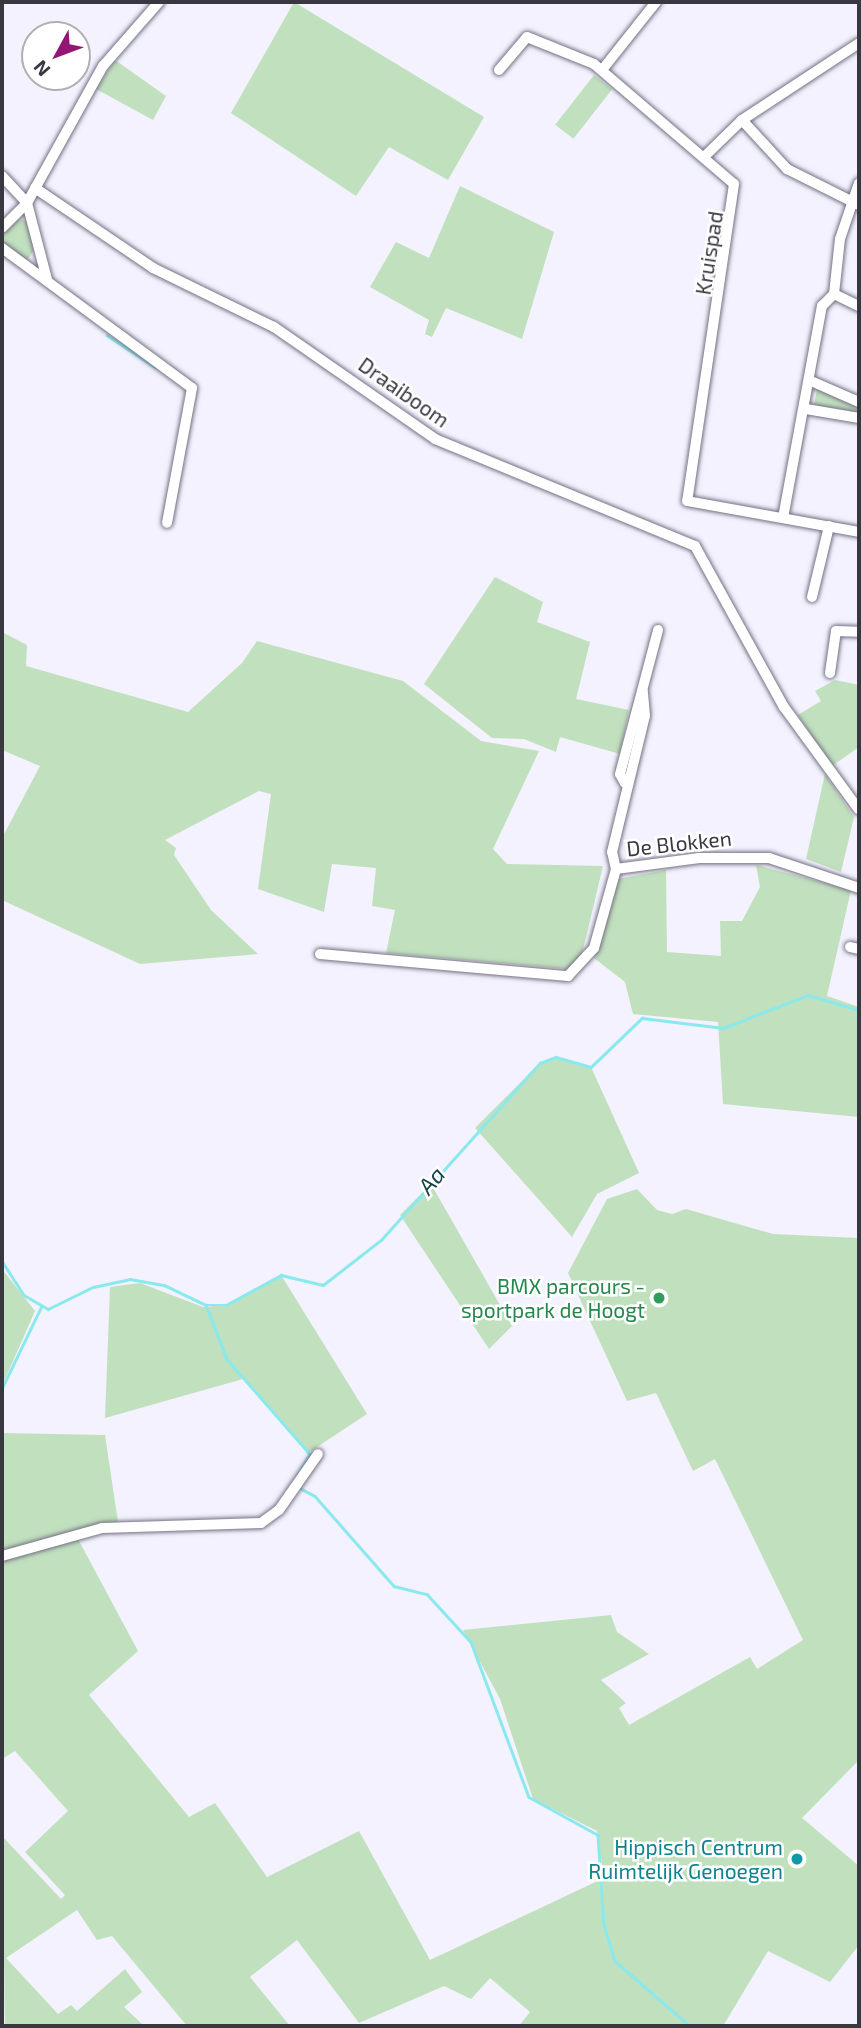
<!DOCTYPE html>
<html>
<head>
<meta charset="utf-8">
<style>
  body { margin:0 }
  #map { position:relative; width:861px; height:2028px; overflow:hidden; background:#f3f2fe; font-family:"Exo 2",sans-serif }
  div>[style] { position:absolute }
  [style*='--x'] { left:calc(var(--x)*1px); top:calc(var(--y)*1px); width:calc(var(--w)*1px); rotate:calc(var(--a)*1deg) }
  .green>* { inset:0; background:#c1e0be; transform-origin:0 0 }
  .stream>* { height:2.5px; margin:-1.25px; padding:0 1.25px; transform-origin:1.25px; border-radius:1.25px; background:#89e9ed }
  .roads { filter:drop-shadow(0 0 2px #747183) drop-shadow(0 0 2px #747183) }
  .minor>* { height:10px; margin:-5px; padding:0 5px; transform-origin:5px; border-radius:5px; background:#fff }
  .dots>* { width:19px; height:19px; translate:-50% -50%; box-sizing:border-box; border:4px solid #fff; border-radius:50% }
  span { translate:-50% -50%; white-space:nowrap; text-align:center; line-height:1.15; -webkit-text-stroke:5px #fff; paint-order:stroke }
  .street-label { font-size:21px; color:#393840 }
  .leisure-label { font-size:21px; color:#27864d }
  .right { translate:-100% -50%; text-align:right }
  .culture-label { font-size:21px; color:#0d838f }
  .water-label { font-size:23px; color:#174446; font-style:italic }
  .frame { position:absolute; inset:0; border:4px solid #393840; pointer-events:none }
  .north { position:absolute; left:21px; top:21px; width:70px; height:70px; box-sizing:border-box; background:#fff; border:2px solid #b0afb3; border-radius:50%; rotate:229deg; font-size:19px; font-weight:700; line-height:28px; text-align:center; color:#393840 }
  .north::after { content:''; display:block; margin:auto; width:24px; height:32px; background:#931772; clip-path:polygon(50% 0,100% 100%,50% 72%,0 100%) }
</style>
</head>
<body>
<div id="map">
  <div class="green">
    <div style="clip-path:polygon(294px 2px,484px 117px,448px 180px,389px 147px,356px 196px,231px 113px)"></div>
    <div style="clip-path:polygon(115px 60px,166px 96px,153px 120px,96px 89px)"></div>
    <div style="left:594px;top:75px;width:23px;height:63px;rotate:38deg"></div>
    <div style="clip-path:polygon(460px 186px,554px 232px,522px 339px,446px 308px,432px 337px,425px 334px,429px 320px,370px 287px,396px 242px,429px 258px)"></div>
    <div style="clip-path:polygon(20px 219px,29px 222px,34px 250px,26px 262px,2px 246px,2px 232px)"></div>
    <div style="clip-path:polygon(817px 389px,859px 405px,859px 415px,814px 405px)"></div>
    <div style="clip-path:polygon(495px 577px,543px 602px,537px 622px,590px 642px,576px 699px,629px 710px,620px 754px,560px 737px,556px 752px,524px 739px,492px 738px,424px 684px)"></div>
    <div style="clip-path:polygon(2px 632px,27px 645px,26px 666px,188px 712px,242px 663px,257px 641px,403px 681px,481px 741px,539px 751px,493px 849px,507px 864px,603px 866px,581px 958px,567px 969px,386px 953px,395px 910px,372px 906px,376px 868px,332px 864px,324px 912px,258px 889px,271px 794px,259px 791px,165px 840px,176px 848px,174px 855px,211px 910px,258px 954px,140px 964px,2px 900px,2px 838px,40px 766px,2px 750px)"></div>
    <div style="clip-path:polygon(835px 680px,859px 685px,859px 747px,832px 766px,798px 715px,821px 701px,815px 691px)"></div>
    <div style="clip-path:polygon(825px 774px,854px 817px,841px 872px,806px 859px)"></div>
    <div style="clip-path:polygon(756px 865px,851px 890px,827px 996px,859px 1007px,859px 1117px,723px 1104px,718px 1022px,633px 1014px,625px 982px,594px 958px,617px 879px,666px 870px,667px 952px,721px 956px,720px 921px,742px 921px,760px 887px)"></div>
    <div style="clip-path:polygon(556px 1057px,591px 1067px,639px 1173px,597px 1194px,572px 1237px,475px 1128px,540px 1063px)"></div>
    <div style="clip-path:polygon(431px 1184px,512px 1326px,489px 1349px,400px 1215px)"></div>
    <div style="clip-path:polygon(637px 1189px,657px 1210px,672px 1214px,686px 1209px,773px 1234px,859px 1238px,859px 1760px,802px 1818px,859px 1866px,859px 1945px,830px 1982px,768px 1951px,723px 2026px,519px 2026px,530px 2012px,490px 1978px,471px 1999px,444px 1986px,359px 2023px,297px 1940px,250px 1977px,290px 2026px,187px 2026px,112px 1936px,97px 1940px,77px 1910px,6px 1958px,58px 2014px,71px 2005px,77px 2011px,125px 1969px,142px 1992px,124px 2007px,144px 2026px,5px 2026px,2px 1836px,61px 1899px,65px 1895px,25px 1852px,68px 1811px,15px 1751px,2px 1759px,2px 1561px,78px 1539px,138px 1651px,89px 1695px,189px 1817px,215px 1803px,267px 1877px,359px 1831px,430px 1960px,604px 1878px,597px 1831px,533px 1799px,500px 1699px,463px 1630px,611px 1615px,617px 1632px,649px 1654px,601px 1680px,626px 1703px,619px 1708px,629px 1725px,750px 1657px,757px 1669px,803px 1640px,715px 1459px,693px 1471px,656px 1393px,627px 1401px,568px 1273px,607px 1199px)"></div>
    <div style="clip-path:polygon(2px 1269px,35px 1311px,2px 1386px)"></div>
    <div style="clip-path:polygon(281px 1275px,367px 1414px,308px 1453px,243px 1379px,105px 1418px,110px 1287px,140px 1283px,203px 1307px,226px 1305px)"></div>
    <div style="clip-path:polygon(2px 1433px,105px 1435px,118px 1522px,2px 1553px)"></div>
  </div>
  <div class="stream">
    <div style="--x:107;--y:335;--w:58;--a:33.7"></div>
    <div style="--x:2;--y:1261;--w:40;--a:57.1"></div>
    <div style="--x:24;--y:1295;--w:28;--a:30"></div>
    <div style="--x:48;--y:1309;--w:50;--a:-26.1"></div>
    <div style="--x:93;--y:1287;--w:38;--a:-12"></div>
    <div style="--x:130;--y:1279;--w:35;--a:10"></div>
    <div style="--x:164;--y:1285;--w:47;--a:25.5"></div>
    <div style="--x:206;--y:1305;--w:20;--a:0"></div>
    <div style="--x:226;--y:1305;--w:63;--a:-28.6"></div>
    <div style="--x:281;--y:1275;--w:43;--a:13.4"></div>
    <div style="--x:323;--y:1285;--w:73;--a:-37.8"></div>
    <div style="--x:381;--y:1240;--w:238;--a:-48.1"></div>
    <div style="--x:540;--y:1063;--w:17;--a:-21"></div>
    <div style="--x:556;--y:1057;--w:36;--a:16"></div>
    <div style="--x:591;--y:1067;--w:71;--a:-43.9"></div>
    <div style="--x:642;--y:1018;--w:82;--a:7"></div>
    <div style="--x:723;--y:1028;--w:91;--a:-21.2"></div>
    <div style="--x:808;--y:995;--w:53;--a:16.4"></div>
    <div style="--x:206;--y:1305;--w:58;--a:68.7"></div>
    <div style="--x:227;--y:1359;--w:126;--a:48.9"></div>
    <div style="--x:310;--y:1454;--w:34;--a:120"></div>
    <div style="--x:2;--y:1388;--w:90;--a:-64.3"></div>
    <div style="--x:298;--y:1487;--w:19;--a:28"></div>
    <div style="--x:315;--y:1496;--w:120;--a:48.7"></div>
    <div style="--x:394;--y:1586;--w:34;--a:14"></div>
    <div style="--x:427;--y:1594;--w:65;--a:47.5"></div>
    <div style="--x:471;--y:1642;--w:165;--a:69.5"></div>
    <div style="--x:529;--y:1797;--w:79;--a:28.8"></div>
    <div style="--x:598;--y:1835;--w:90;--a:86.2"></div>
    <div style="--x:604;--y:1925;--w:38;--a:73"></div>
    <div style="--x:615;--y:1961;--w:99;--a:40.9"></div>
  </div>
  <div class="roads">
    <div class="minor">
      <div style="--x:499;--y:70;--w:43;--a:-49.7"></div>
      <div style="--x:527;--y:37;--w:72;--a:21.9"></div>
      <div style="--x:594;--y:64;--w:184;--a:40.6"></div>
      <div style="--x:734;--y:184;--w:320;--a:98.4"></div>
      <div style="--x:687;--y:501;--w:175;--a:10.2"></div>
      <div style="--x:602;--y:70;--w:87;--a:-51.5"></div>
      <div style="--x:742;--y:120;--w:67;--a:47.4"></div>
      <div style="--x:787;--y:169;--w:80;--a:26.6"></div>
      <div style="--x:706;--y:155;--w:50;--a:-44.2"></div>
      <div style="--x:742;--y:120;--w:140;--a:-33.3"></div>
      <div style="--x:2;--y:176;--w:37;--a:47"></div>
      <div style="--x:27;--y:203;--w:79;--a:75.3"></div>
      <div style="--x:35;--y:188;--w:143;--a:34.1"></div>
      <div style="--x:153;--y:268;--w:135;--a:26"></div>
      <div style="--x:274;--y:327;--w:196;--a:34.8"></div>
      <div style="--x:435;--y:439;--w:281;--a:22.4"></div>
      <div style="--x:695;--y:546;--w:184;--a:61.1"></div>
      <div style="--x:784;--y:707;--w:127;--a:53.9"></div>
      <div style="--x:2;--y:228;--w:35;--a:-45"></div>
      <div style="--x:27;--y:203;--w:157;--a:-61"></div>
      <div style="--x:103;--y:66;--w:85;--a:-48.8"></div>
      <div style="--x:2;--y:248;--w:236;--a:36.4"></div>
      <div style="--x:192;--y:388;--w:137;--a:100.5"></div>
      <div style="--x:834;--y:294;--w:28;--a:26"></div>
      <div style="--x:811;--y:381;--w:52;--a:23.6"></div>
      <div style="--x:806;--y:409;--w:54;--a:9.6"></div>
      <div style="--x:783;--y:518;--w:216;--a:-79.6"></div>
      <div style="--x:822;--y:306;--w:17;--a:-45"></div>
      <div style="--x:834;--y:294;--w:55;--a:-83.8"></div>
      <div style="--x:840;--y:239;--w:59;--a:-71.3"></div>
      <div style="--x:812;--y:597;--w:73;--a:-76.5"></div>
      <div style="--x:830;--y:673;--w:42;--a:-81.9"></div>
      <div style="--x:836;--y:631;--w:23;--a:2"></div>
      <div style="--x:625;--y:783;--w:10;--a:-119"></div>
      <div style="--x:620;--y:774;--w:149;--a:-75.2"></div>
      <div style="--x:616;--y:869;--w:84;--a:-7.5"></div>
      <div style="--x:699;--y:858;--w:70;--a:0"></div>
      <div style="--x:769;--y:858;--w:95;--a:18.4"></div>
      <div style="--x:616;--y:869;--w:17;--a:-103"></div>
      <div style="--x:612;--y:852;--w:140;--a:-76.4"></div>
      <div style="--x:645;--y:716;--w:25;--a:-95"></div>
      <div style="--x:850;--y:947;--w:9;--a:13"></div>
      <div style="--x:320;--y:954;--w:249;--a:5.1"></div>
      <div style="--x:568;--y:976;--w:38;--a:-47"></div>
      <div style="--x:594;--y:948;--w:82;--a:-74.4"></div>
      <div style="--x:2;--y:1556;--w:104;--a:-15.6"></div>
      <div style="--x:102;--y:1528;--w:159;--a:-1.8"></div>
      <div style="--x:261;--y:1523;--w:22;--a:-36"></div>
      <div style="--x:279;--y:1510;--w:68;--a:-55.1"></div>
    </div>
  </div>
  <div class="dots">
    <div style="left:659px;top:1298px;background:#2e9e5b"></div>
    <div style="left:797px;top:1859px;background:#0f9aa8"></div>
  </div>
  <div class="street-label">
    <span style="left:709px;top:253px;rotate:-81deg">Kruispad</span>
    <span style="left:404px;top:392px;rotate:35deg">Draaiboom</span>
    <span style="left:679px;top:843px;rotate:-6deg">De Blokken</span>
  </div>
  <div class="leisure-label">
    <span class="right" style="left:645px;top:1298px">BMX parcours -<br>sportpark de Hoogt</span>
  </div>
  <div class="culture-label">
    <span class="right" style="left:783px;top:1859px">Hippisch Centrum<br>Ruimtelijk Genoegen</span>
  </div>
  <div class="water-label">
    <span style="left:431px;top:1180px;rotate:-50deg">Aa</span>
  </div>
  <div class="frame"></div>
  <div class="north">N</div>
</div>
</body>
</html>
